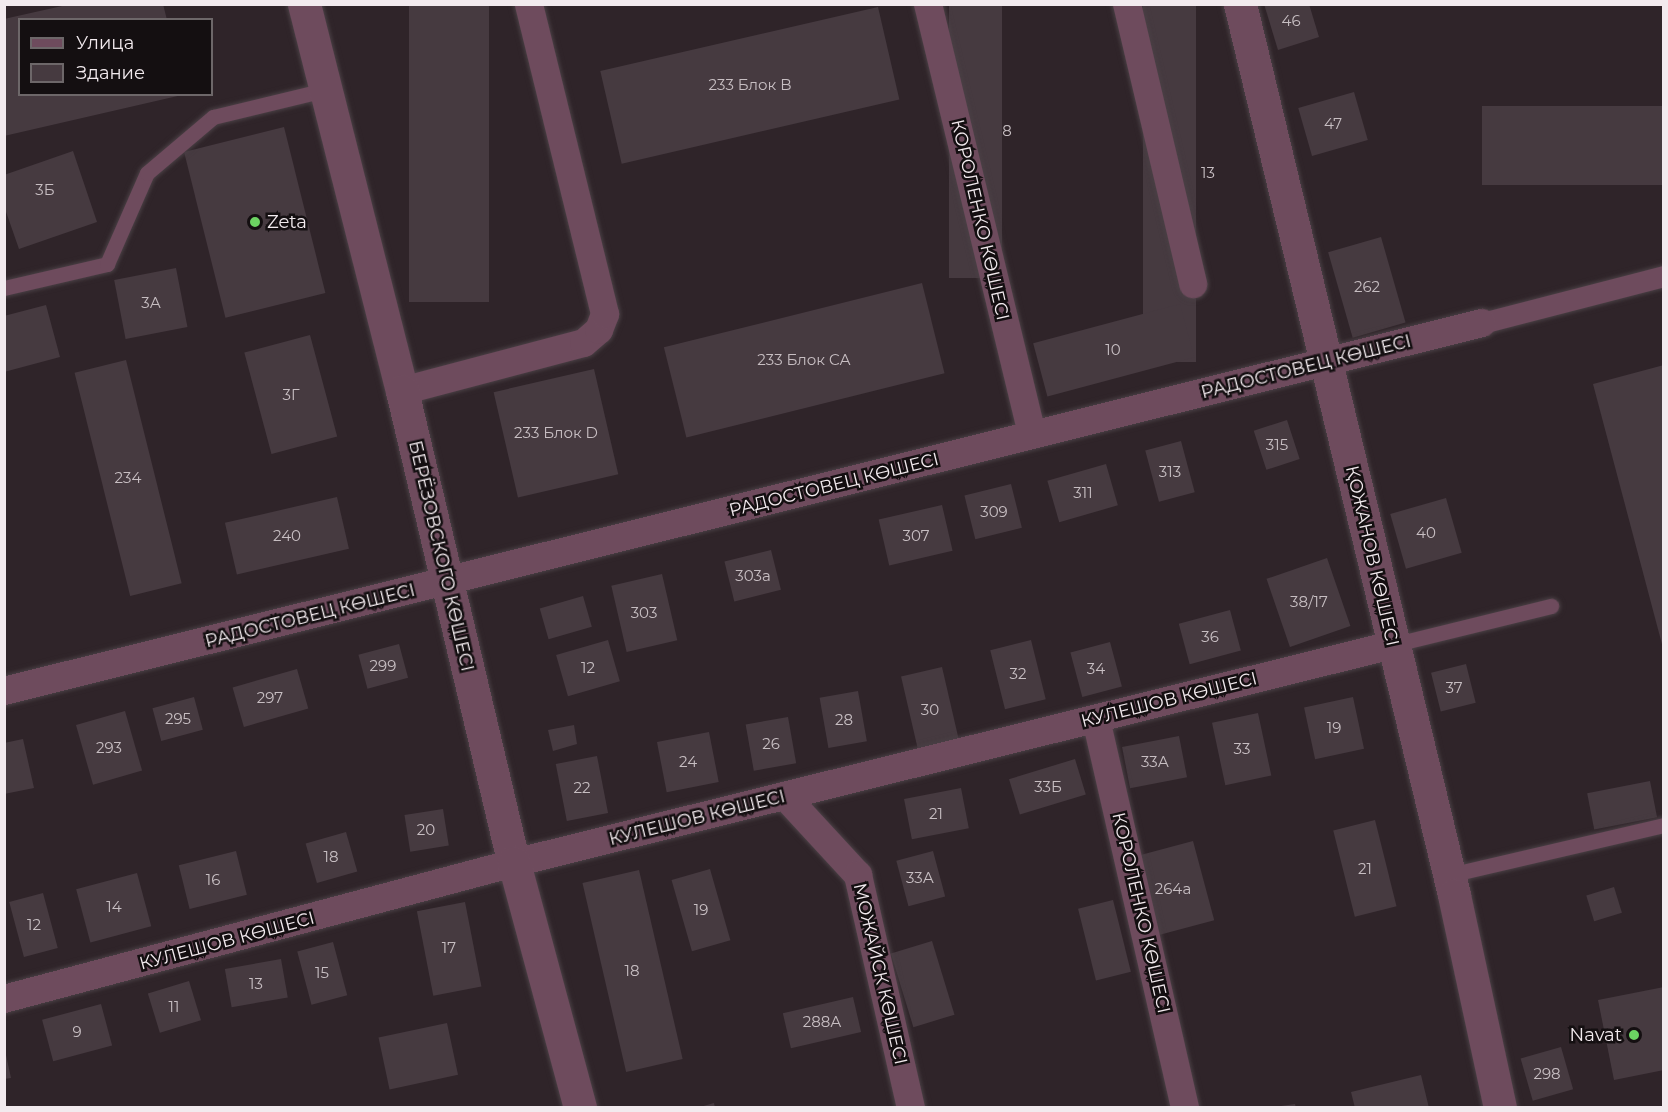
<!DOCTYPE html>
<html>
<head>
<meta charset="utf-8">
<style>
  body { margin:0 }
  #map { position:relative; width:1668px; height:1112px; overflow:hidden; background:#2f2429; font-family:Montserrat,sans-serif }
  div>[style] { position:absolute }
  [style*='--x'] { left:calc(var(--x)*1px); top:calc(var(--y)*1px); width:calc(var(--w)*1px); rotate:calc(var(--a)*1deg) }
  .building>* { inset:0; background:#463a40; transform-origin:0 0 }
  .roads { filter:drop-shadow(0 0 2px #4a4045) drop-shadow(0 0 2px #4a4045) }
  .service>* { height:15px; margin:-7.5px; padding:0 7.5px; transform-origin:7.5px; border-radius:7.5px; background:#6e4b5d }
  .pedestrian>* { height:21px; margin:-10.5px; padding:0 10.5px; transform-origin:10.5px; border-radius:10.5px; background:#6e4b5d }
  .minor>* { height:28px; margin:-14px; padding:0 14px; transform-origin:14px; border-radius:14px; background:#6e4b5d }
  .tertiary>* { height:33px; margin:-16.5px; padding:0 16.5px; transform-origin:16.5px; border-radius:16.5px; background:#6e4b5d }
  .dots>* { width:16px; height:16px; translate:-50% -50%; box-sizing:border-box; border:3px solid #140f11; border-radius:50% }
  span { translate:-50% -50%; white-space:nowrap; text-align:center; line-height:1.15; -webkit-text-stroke:5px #140f11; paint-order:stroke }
  .number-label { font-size:15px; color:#c7bec2 }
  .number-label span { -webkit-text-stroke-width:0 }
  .street-label { font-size:18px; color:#f2eaee }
  .poi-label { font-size:18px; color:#f2eaee }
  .left { translate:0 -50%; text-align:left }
  .right { translate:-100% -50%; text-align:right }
  .frame { position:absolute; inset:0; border:6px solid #f2eaee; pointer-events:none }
  .legend { position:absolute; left:18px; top:18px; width:195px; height:78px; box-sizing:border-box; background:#140f11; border:2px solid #6d6769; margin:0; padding:8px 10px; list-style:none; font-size:18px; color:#f2eaee }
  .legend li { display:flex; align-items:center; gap:12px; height:30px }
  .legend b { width:30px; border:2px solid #6d6769 }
</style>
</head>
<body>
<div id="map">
  <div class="building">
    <div style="clip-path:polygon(71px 4px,163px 4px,167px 20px,20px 20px,20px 94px,182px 95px,4px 136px,4px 19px)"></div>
    <div style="left:409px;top:4px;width:80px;height:298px"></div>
    <div style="left:949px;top:4px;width:53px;height:274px"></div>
    <div style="left:1143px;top:4px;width:53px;height:358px"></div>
    <div style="clip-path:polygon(1264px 4px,1309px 4px,1319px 37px,1278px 50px)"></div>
    <div style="left:878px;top:7px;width:95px;height:285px;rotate:77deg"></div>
    <div style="left:1354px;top:92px;width:50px;height:58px;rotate:74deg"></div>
    <div style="left:1664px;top:106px;width:79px;height:182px;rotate:90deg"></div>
    <div style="left:284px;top:127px;width:171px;height:103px;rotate:76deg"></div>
    <div style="clip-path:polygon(73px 151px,97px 222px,19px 249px,4px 206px,4px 175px)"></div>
    <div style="left:1381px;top:237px;width:89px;height:55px;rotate:74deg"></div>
    <div style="left:176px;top:268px;width:60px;height:63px;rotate:79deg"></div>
    <div style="left:922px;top:283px;width:93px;height:266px;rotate:76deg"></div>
    <div style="left:1180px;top:304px;width:55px;height:152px;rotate:75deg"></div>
    <div style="clip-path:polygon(46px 305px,60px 357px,4px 372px,4px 316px)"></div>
    <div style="left:310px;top:335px;width:105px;height:68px;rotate:75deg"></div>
    <div style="left:126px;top:360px;width:230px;height:53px;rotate:76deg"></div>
    <div style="clip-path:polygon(1664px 365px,1664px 648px,1663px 648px,1593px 384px)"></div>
    <div style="left:594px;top:369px;width:108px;height:103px;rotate:77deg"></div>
    <div style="left:1287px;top:420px;width:41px;height:35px;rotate:72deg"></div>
    <div style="left:1181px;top:441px;width:53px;height:37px;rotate:75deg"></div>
    <div style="left:1106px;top:464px;width:43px;height:61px;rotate:74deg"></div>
    <div style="left:1011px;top:484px;width:45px;height:48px;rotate:76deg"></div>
    <div style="left:337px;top:497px;width:53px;height:115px;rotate:77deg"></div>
    <div style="left:1446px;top:498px;width:57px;height:58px;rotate:74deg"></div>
    <div style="left:942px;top:505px;width:47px;height:65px;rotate:77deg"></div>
    <div style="left:771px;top:550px;width:41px;height:48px;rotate:76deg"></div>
    <div style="left:1327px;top:558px;width:72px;height:64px;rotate:71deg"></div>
    <div style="left:662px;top:574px;width:68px;height:52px;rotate:77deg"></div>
    <div style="left:583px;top:596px;width:32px;height:45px;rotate:74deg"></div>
    <div style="left:1230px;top:610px;width:42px;height:53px;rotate:75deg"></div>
    <div style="left:608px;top:640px;width:43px;height:54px;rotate:74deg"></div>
    <div style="left:1031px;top:640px;width:61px;height:42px;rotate:76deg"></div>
    <div style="left:1110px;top:642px;width:46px;height:41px;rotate:75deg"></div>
    <div style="left:399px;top:644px;width:35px;height:42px;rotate:75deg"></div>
    <div style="left:1466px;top:664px;width:40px;height:36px;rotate:76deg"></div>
    <div style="left:942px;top:667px;width:78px;height:42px;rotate:77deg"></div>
    <div style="left:297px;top:669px;width:41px;height:67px;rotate:74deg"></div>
    <div style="left:858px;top:691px;width:51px;height:39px;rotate:80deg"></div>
    <div style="left:194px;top:697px;width:34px;height:43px;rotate:75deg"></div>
    <div style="left:1353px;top:697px;width:53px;height:50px;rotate:78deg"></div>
    <div style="left:125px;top:711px;width:62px;height:51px;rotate:74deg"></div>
    <div style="left:1258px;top:713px;width:64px;height:47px;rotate:78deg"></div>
    <div style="left:788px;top:717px;width:47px;height:43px;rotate:80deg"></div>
    <div style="clip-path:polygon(574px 725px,577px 744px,553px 751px,548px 730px)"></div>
    <div style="left:709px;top:732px;width:51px;height:53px;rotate:79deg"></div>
    <div style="left:1179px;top:736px;width:42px;height:58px;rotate:79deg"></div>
    <div style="clip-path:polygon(23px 739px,34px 788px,4px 794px,4px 743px)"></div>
    <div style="left:597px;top:756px;width:58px;height:42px;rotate:79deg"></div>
    <div style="left:1075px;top:759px;width:37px;height:69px;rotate:73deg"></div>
    <div style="left:1650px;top:781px;width:37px;height:64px;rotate:79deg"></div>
    <div style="left:961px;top:788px;width:41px;height:58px;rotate:79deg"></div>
    <div style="left:443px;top:809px;width:37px;height:39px;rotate:81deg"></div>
    <div style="left:1375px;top:820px;width:89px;height:43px;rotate:76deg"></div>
    <div style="left:346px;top:832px;width:41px;height:42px;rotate:74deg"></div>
    <div style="left:1193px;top:841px;width:82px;height:63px;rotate:75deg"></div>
    <div style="left:236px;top:851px;width:45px;height:59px;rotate:76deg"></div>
    <div style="left:933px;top:851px;width:47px;height:38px;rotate:75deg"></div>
    <div style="left:710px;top:869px;width:74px;height:40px;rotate:74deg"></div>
    <div style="left:639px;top:870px;width:194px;height:58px;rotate:77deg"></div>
    <div style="left:137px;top:873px;width:55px;height:63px;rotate:75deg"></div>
    <div style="left:1614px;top:887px;width:27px;height:29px;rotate:73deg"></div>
    <div style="left:43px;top:893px;width:57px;height:35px;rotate:75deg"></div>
    <div style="left:1113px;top:900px;width:74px;height:36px;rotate:76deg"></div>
    <div style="left:465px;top:902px;width:86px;height:49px;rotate:79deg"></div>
    <div style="left:932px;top:941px;width:77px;height:43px;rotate:73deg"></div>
    <div style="left:333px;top:942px;width:55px;height:37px;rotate:75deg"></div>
    <div style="left:281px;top:959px;width:39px;height:57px;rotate:80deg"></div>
    <div style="left:189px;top:981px;width:41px;height:43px;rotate:73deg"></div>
    <div style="clip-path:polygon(1664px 987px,1664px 1070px,1614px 1080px,1598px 1000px)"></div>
    <div style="left:853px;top:997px;width:36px;height:72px;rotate:77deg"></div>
    <div style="left:101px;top:1004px;width:43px;height:61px;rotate:75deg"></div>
    <div style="left:447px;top:1023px;width:53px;height:70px;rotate:78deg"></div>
    <div style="clip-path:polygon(4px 1046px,11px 1078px,4px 1079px)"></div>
    <div style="left:1561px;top:1047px;width:44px;height:42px;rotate:74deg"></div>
    <div style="clip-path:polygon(1421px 1075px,1429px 1108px,1355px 1108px,1351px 1092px)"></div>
    <div style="clip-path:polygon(714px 1103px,715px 1108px,700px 1108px,700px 1107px)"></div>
    <div style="clip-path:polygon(1295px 1104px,1296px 1108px,1282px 1108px,1281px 1106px)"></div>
  </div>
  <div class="roads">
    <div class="service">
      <div style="--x:4;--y:288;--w:106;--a:-13.1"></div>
      <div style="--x:107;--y:264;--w:99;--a:-66.3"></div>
      <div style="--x:147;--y:173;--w:87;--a:-40.3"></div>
      <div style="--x:213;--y:117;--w:115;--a:-13.6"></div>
      <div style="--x:1392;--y:645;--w:164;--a:-13.8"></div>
      <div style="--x:1449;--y:875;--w:221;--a:-13.1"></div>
    </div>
    <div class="pedestrian">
      <div style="--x:1482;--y:323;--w:188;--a:-14.5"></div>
    </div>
    <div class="minor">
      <div style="--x:928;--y:4;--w:443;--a:76.4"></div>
      <div style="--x:1127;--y:4;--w:288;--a:76.7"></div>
      <div style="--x:402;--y:391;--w:188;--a:-14.8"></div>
      <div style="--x:584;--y:343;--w:20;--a:-41"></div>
      <div style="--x:599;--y:330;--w:17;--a:-69"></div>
      <div style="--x:605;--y:314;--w:319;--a:-103.8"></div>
      <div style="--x:4;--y:691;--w:1523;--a:-13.98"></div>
      <div style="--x:1096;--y:719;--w:399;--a:77.1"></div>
      <div style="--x:785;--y:796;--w:108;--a:47.3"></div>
      <div style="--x:858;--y:875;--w:239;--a:77.2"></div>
      <div style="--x:4;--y:999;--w:528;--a:-14.93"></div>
      <div style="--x:514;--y:863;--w:905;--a:-13.94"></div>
    </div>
    <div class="tertiary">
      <div style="--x:304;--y:4;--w:399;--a:75.8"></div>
      <div style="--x:402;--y:391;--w:485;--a:76.7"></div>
      <div style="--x:514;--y:863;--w:254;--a:74.9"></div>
      <div style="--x:1240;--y:4;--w:916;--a:76.49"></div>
      <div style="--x:1454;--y:895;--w:218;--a:77.8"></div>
    </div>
  </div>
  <div class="dots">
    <div style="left:255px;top:222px;background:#6cd362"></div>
    <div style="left:1634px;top:1035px;background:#6cd362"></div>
  </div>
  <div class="number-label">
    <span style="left:1291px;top:21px">46</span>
    <span style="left:750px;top:85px">233 Блок B</span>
    <span style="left:1333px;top:124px">47</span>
    <span style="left:1007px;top:131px">8</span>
    <span style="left:1208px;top:173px">13</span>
    <span style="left:45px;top:190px">3Б</span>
    <span style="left:1367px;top:287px">262</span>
    <span style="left:151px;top:303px">3А</span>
    <span style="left:1113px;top:350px">10</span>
    <span style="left:804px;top:360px">233 Блок CА</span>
    <span style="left:291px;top:395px">3Г</span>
    <span style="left:556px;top:433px">233 Блок D</span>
    <span style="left:1277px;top:445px">315</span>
    <span style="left:1170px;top:472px">313</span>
    <span style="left:128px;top:478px">234</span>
    <span style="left:1083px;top:493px">311</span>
    <span style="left:994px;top:512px">309</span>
    <span style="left:1426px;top:533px">40</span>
    <span style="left:287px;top:536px">240</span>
    <span style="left:916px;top:536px">307</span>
    <span style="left:753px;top:576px">303а</span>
    <span style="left:1309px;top:602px">38/17</span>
    <span style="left:644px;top:613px">303</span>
    <span style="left:1210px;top:637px">36</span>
    <span style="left:383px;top:666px">299</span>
    <span style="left:588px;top:668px">12</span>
    <span style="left:1096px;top:669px">34</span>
    <span style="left:1018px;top:674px">32</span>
    <span style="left:1454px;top:688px">37</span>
    <span style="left:270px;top:698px">297</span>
    <span style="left:930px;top:710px">30</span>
    <span style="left:178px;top:719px">295</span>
    <span style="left:844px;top:720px">28</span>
    <span style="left:1334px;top:728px">19</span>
    <span style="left:771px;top:744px">26</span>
    <span style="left:109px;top:748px">293</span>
    <span style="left:1242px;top:749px">33</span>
    <span style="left:688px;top:762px">24</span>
    <span style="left:1155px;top:762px">33А</span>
    <span style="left:1048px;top:787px">33Б</span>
    <span style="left:582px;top:788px">22</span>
    <span style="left:936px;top:814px">21</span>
    <span style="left:426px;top:830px">20</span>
    <span style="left:331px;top:857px">18</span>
    <span style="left:1365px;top:869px">21</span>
    <span style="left:920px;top:878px">33А</span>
    <span style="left:213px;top:880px">16</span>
    <span style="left:1173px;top:889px">264а</span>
    <span style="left:114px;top:907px">14</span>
    <span style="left:701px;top:910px">19</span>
    <span style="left:34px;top:925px">12</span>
    <span style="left:449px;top:948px">17</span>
    <span style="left:632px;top:971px">18</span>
    <span style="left:322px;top:973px">15</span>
    <span style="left:256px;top:984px">13</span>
    <span style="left:174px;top:1007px">11</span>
    <span style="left:822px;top:1022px">288А</span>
    <span style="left:77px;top:1032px">9</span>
    <span style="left:1547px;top:1074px">298</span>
  </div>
  <div class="street-label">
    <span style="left:980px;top:220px;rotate:77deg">КОРОЛЕНКО КӨШЕСІ</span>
    <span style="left:1306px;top:367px;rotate:-14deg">РАДОСТОВЕЦ КӨШЕСІ</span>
    <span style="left:834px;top:485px;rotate:-14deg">РАДОСТОВЕЦ КӨШЕСІ</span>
    <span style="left:441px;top:556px;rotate:77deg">БЕРЁЗОВСКОГО КӨШЕСІ</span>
    <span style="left:1372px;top:556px;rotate:77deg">ҚОЖАНОВ КӨШЕСІ</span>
    <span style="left:310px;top:616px;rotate:-14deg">РАДОСТОВЕЦ КӨШЕСІ</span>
    <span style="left:1169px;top:700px;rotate:-14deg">КУЛЕШОВ КӨШЕСІ</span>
    <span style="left:697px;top:818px;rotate:-14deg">КУЛЕШОВ КӨШЕСІ</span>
    <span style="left:1141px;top:913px;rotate:77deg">КОРОЛЕНКО КӨШЕСІ</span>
    <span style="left:227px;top:941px;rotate:-15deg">КУЛЕШОВ КӨШЕСІ</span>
    <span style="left:880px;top:974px;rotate:77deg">МОЖАЙСК КӨШЕСІ</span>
  </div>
  <div class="poi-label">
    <span class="left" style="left:267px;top:222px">Zeta</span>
    <span class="right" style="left:1622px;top:1035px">Navat</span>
  </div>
  <div class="frame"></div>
  <ul class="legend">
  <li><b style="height:8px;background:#6e4b5d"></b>Улица</li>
  <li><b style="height:16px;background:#463a40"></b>Здание</li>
  </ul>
</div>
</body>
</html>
